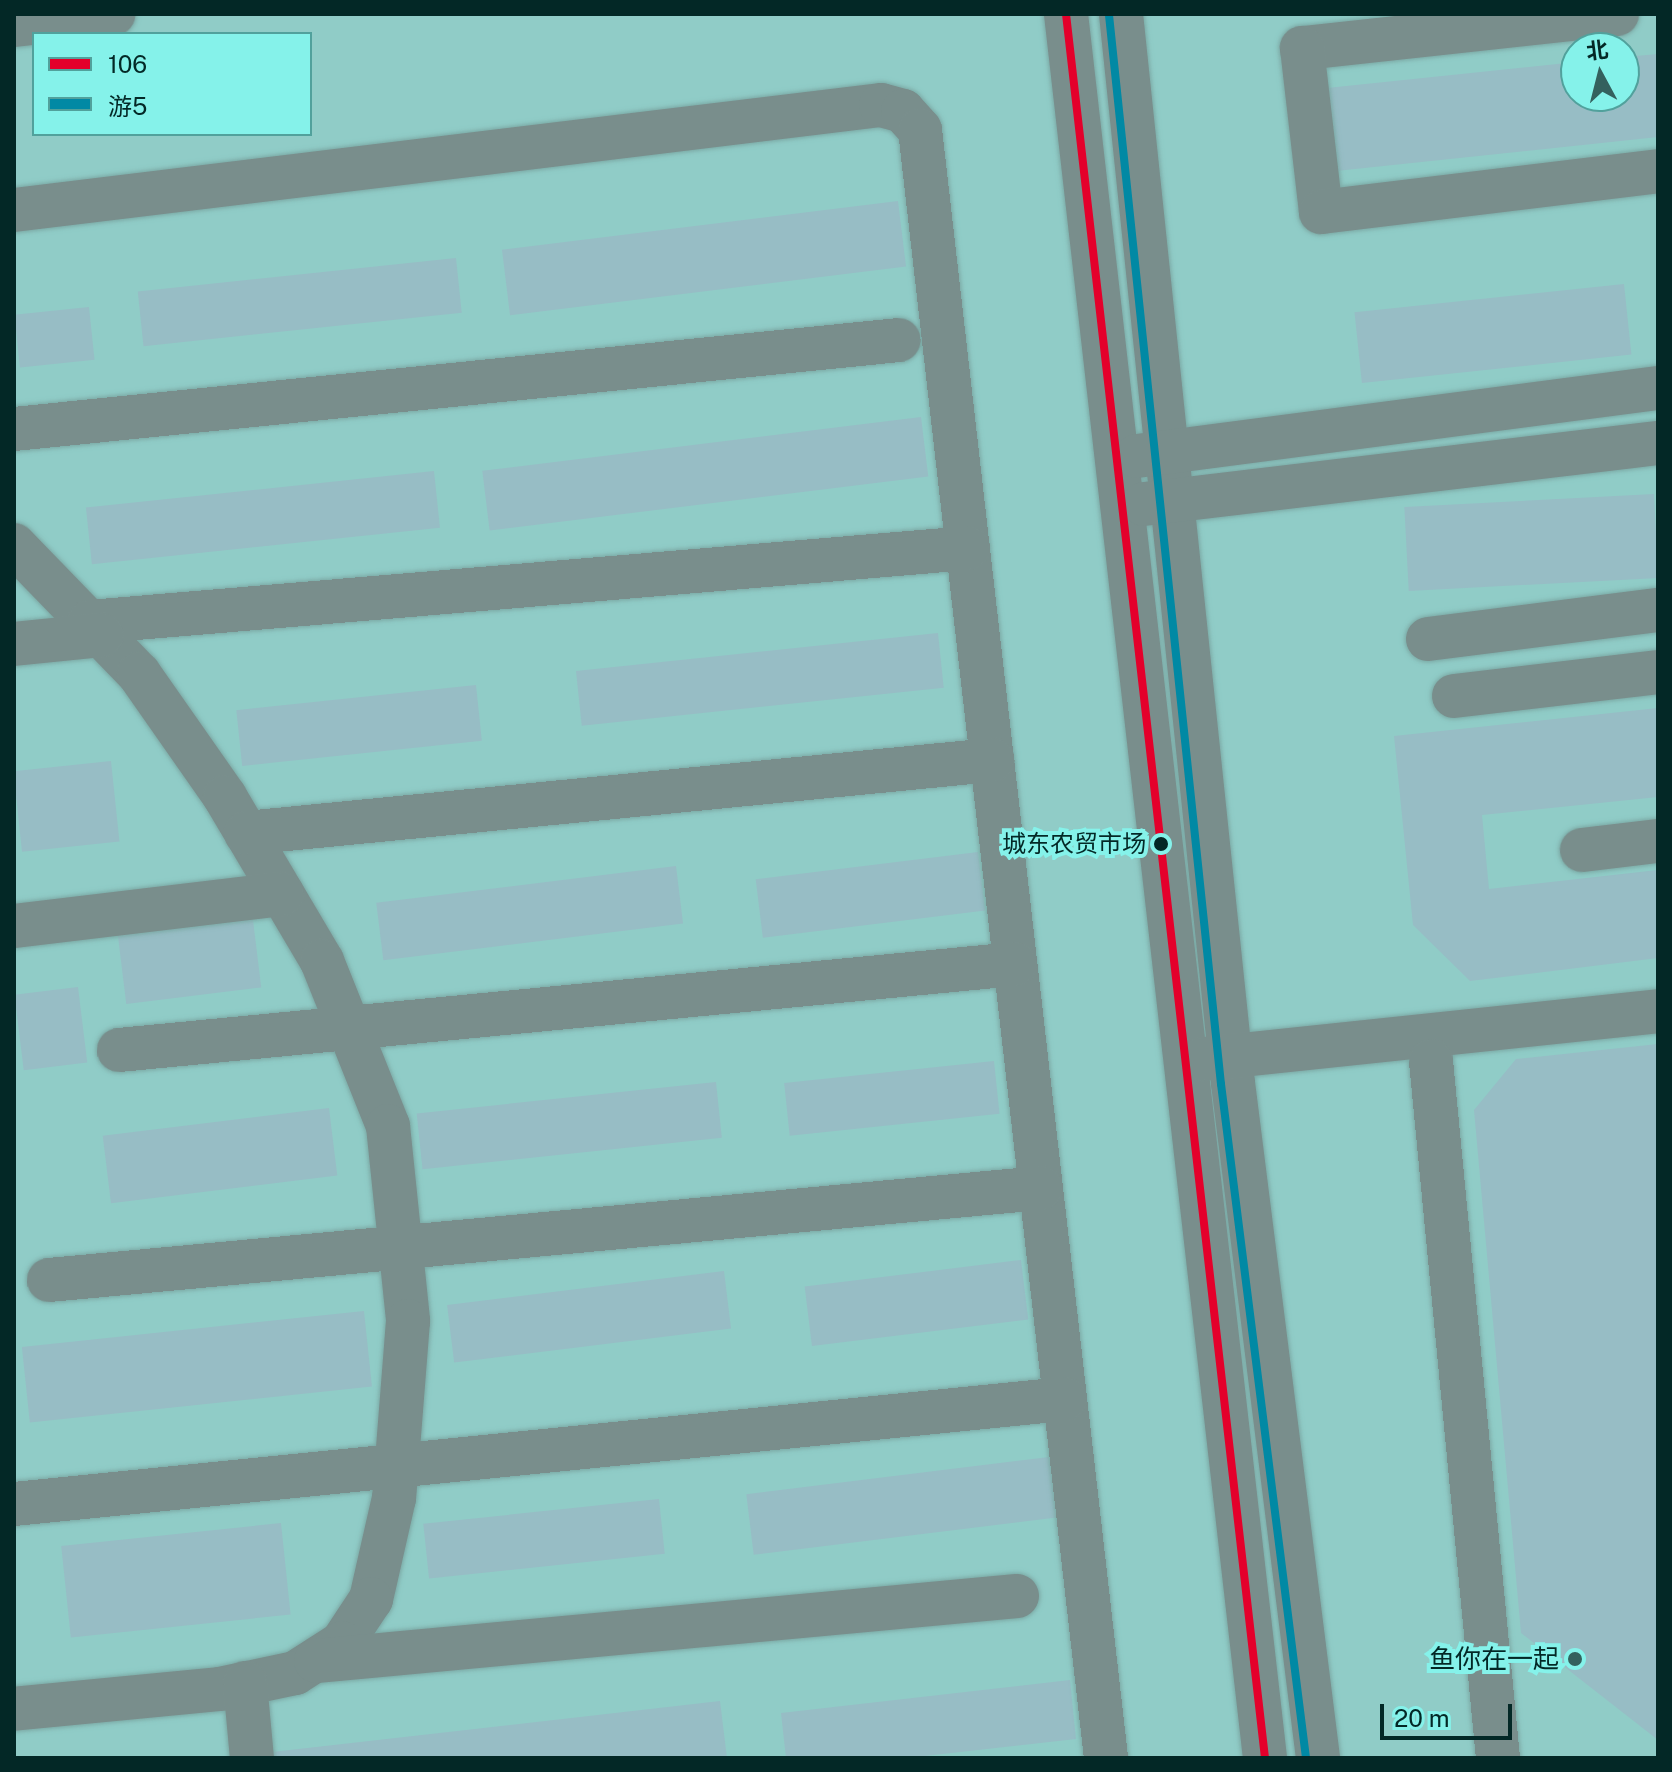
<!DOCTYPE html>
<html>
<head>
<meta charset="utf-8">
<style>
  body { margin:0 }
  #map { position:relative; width:1672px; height:1772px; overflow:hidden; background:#90ccc7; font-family:"Public Sans","Noto Sans SC",sans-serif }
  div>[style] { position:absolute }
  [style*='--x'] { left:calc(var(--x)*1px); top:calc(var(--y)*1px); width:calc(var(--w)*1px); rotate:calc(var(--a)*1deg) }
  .building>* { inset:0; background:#97bdc5; transform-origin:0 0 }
  .roads { filter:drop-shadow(0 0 2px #7caaa6) drop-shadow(0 0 2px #7caaa6) }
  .minor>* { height:44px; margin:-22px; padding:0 22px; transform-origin:22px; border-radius:22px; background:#798e8c }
  .bus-1>* { height:8px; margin:-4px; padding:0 4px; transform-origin:4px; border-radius:4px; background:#e4002b }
  .bus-2>* { height:8px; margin:-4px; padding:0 4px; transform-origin:4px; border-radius:4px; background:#0189a4 }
  .dots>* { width:22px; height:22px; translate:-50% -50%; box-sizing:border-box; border:4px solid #85f2ea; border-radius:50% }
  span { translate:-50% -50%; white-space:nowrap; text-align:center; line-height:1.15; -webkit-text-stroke:8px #85f2ea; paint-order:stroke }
  .bus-label { font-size:24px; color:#032826 }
  .right { translate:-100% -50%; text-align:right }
  .poi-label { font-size:26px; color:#032826 }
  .frame { position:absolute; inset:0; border:16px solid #032826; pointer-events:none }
  .legend { position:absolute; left:32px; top:32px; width:280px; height:104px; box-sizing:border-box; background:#85f2ea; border:2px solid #51a19c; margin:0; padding:10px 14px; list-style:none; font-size:24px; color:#032826 }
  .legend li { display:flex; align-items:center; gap:16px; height:40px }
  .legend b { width:40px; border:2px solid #51a19c }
  .north { position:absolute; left:1560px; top:32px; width:80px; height:80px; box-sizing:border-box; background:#85f2ea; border:2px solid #51a19c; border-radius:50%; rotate:353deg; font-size:22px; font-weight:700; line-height:32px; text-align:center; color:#032826 }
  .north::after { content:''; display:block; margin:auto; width:28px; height:36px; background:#34615e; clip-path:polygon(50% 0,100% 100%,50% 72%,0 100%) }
  .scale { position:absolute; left:1380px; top:1704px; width:132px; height:36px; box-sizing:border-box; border:4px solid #032826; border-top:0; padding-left:10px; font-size:24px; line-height:28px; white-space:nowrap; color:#032826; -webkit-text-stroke:6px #85f2ea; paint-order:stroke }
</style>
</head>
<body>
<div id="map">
  <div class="building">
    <div style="clip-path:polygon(1658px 54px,1658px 137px,1336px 171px,1327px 88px,1576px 62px,1576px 96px,1624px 96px,1624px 57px)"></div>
    <div style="left:898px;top:201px;width:66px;height:399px;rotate:83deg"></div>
    <div style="left:456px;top:258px;width:55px;height:320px;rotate:84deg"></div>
    <div style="left:1624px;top:284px;width:71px;height:271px;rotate:84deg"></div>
    <div style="left:89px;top:307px;width:53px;height:75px;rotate:84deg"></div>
    <div style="left:921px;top:417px;width:60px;height:442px;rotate:83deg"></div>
    <div style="left:434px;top:471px;width:57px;height:350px;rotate:84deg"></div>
    <div style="left:1654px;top:494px;width:84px;height:250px;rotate:87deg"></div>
    <div style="left:938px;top:633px;width:55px;height:364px;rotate:84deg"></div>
    <div style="left:476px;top:685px;width:56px;height:241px;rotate:84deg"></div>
    <div style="clip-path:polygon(1658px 708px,1658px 797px,1482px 815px,1489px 889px,1658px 870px,1658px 958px,1470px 981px,1413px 925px,1394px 736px)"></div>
    <div style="left:111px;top:761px;width:81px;height:98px;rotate:84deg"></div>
    <div style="left:978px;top:852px;width:59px;height:224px;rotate:83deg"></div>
    <div style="left:676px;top:866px;width:58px;height:302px;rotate:83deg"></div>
    <div style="left:252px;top:912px;width:76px;height:136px;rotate:83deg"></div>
    <div style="left:78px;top:987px;width:76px;height:64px;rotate:83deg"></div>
    <div style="clip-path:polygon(1658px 1044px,1658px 1740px,1521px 1633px,1474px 1110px,1516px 1059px)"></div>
    <div style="left:994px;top:1061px;width:53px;height:211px;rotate:84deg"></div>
    <div style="left:716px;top:1082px;width:56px;height:301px;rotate:84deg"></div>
    <div style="left:329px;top:1108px;width:68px;height:228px;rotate:83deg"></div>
    <div style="left:1021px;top:1260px;width:60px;height:218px;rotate:83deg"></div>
    <div style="left:724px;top:1271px;width:58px;height:279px;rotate:83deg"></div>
    <div style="left:364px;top:1311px;width:76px;height:344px;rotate:84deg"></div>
    <div style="left:1049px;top:1457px;width:61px;height:305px;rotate:83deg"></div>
    <div style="left:659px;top:1499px;width:55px;height:237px;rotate:84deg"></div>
    <div style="left:281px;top:1523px;width:92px;height:221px;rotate:84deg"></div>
    <div style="clip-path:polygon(1070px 1680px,1076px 1739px,907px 1758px,786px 1758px,781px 1713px)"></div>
    <div style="clip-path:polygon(720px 1701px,727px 1758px,272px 1758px,272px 1752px)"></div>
  </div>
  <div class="roads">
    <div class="minor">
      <div style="--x:1066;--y:14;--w:1755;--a:83.49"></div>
      <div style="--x:1121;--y:14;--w:1075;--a:84.02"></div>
      <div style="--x:1233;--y:1083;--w:680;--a:82.82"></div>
      <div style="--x:1617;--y:14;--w:317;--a:173.8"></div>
      <div style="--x:1302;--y:48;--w:165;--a:83.4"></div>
      <div style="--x:1321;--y:212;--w:339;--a:-6.9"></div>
      <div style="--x:14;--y:25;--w:100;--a:-6.3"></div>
      <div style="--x:14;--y:210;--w:873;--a:-6.91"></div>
      <div style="--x:881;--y:105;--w:23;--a:15"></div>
      <div style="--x:903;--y:111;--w:25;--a:48"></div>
      <div style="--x:920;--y:130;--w:1639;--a:83.48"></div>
      <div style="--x:14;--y:429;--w:889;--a:-5.74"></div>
      <div style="--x:1137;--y:456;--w:525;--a:-7.44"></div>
      <div style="--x:1144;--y:504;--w:518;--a:-6.77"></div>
      <div style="--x:14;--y:545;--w:180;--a:45.9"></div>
      <div style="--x:139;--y:674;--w:150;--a:55"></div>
      <div style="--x:225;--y:797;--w:191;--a:59.4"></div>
      <div style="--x:322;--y:961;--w:178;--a:68.2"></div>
      <div style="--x:388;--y:1126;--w:196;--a:84.1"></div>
      <div style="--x:408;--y:1321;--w:178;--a:94.5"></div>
      <div style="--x:394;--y:1498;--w:104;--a:102.8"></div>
      <div style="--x:371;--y:1599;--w:53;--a:123.4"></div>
      <div style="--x:342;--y:1643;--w:56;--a:147.4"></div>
      <div style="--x:295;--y:1673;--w:77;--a:168"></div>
      <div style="--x:220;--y:1689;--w:207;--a:174.5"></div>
      <div style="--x:89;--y:622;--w:882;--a:-4.81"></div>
      <div style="--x:1428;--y:639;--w:232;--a:-7.2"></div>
      <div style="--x:14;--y:644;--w:88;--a:-5.8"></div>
      <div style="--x:1454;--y:696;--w:205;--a:-6.7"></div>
      <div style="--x:246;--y:833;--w:750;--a:-5.59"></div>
      <div style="--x:1582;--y:850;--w:77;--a:-6.8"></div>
      <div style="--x:14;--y:926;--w:270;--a:-6.8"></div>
      <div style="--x:119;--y:1050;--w:900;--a:-5.48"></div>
      <div style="--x:1203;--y:1059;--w:458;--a:-6"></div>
      <div style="--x:1431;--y:1061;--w:700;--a:84.51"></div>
      <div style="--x:49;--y:1280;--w:996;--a:-5.3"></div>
      <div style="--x:14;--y:1504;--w:1056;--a:-5.71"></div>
      <div style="--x:316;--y:1661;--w:704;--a:-5.3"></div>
      <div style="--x:245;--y:1683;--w:75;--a:84.7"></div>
    </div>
  </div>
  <div class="bus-1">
    <div style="--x:1066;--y:14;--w:1755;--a:83.49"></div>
  </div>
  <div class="bus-2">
    <div style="--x:1109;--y:15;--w:1075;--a:84.02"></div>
    <div style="--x:1221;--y:1084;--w:679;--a:82.81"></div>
  </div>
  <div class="dots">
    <div style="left:1161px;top:844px;background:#032826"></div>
    <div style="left:1575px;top:1659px;background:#34615e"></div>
  </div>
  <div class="bus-label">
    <span class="right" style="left:1146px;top:844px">城东农贸市场</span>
  </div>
  <div class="poi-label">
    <span class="right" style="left:1559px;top:1659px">鱼你在一起</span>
  </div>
  <div class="frame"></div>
  <ul class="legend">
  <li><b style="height:10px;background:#e4002b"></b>106</li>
  <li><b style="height:10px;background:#0189a4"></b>游5</li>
  </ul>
  <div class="north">北</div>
  <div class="scale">20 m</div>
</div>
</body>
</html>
